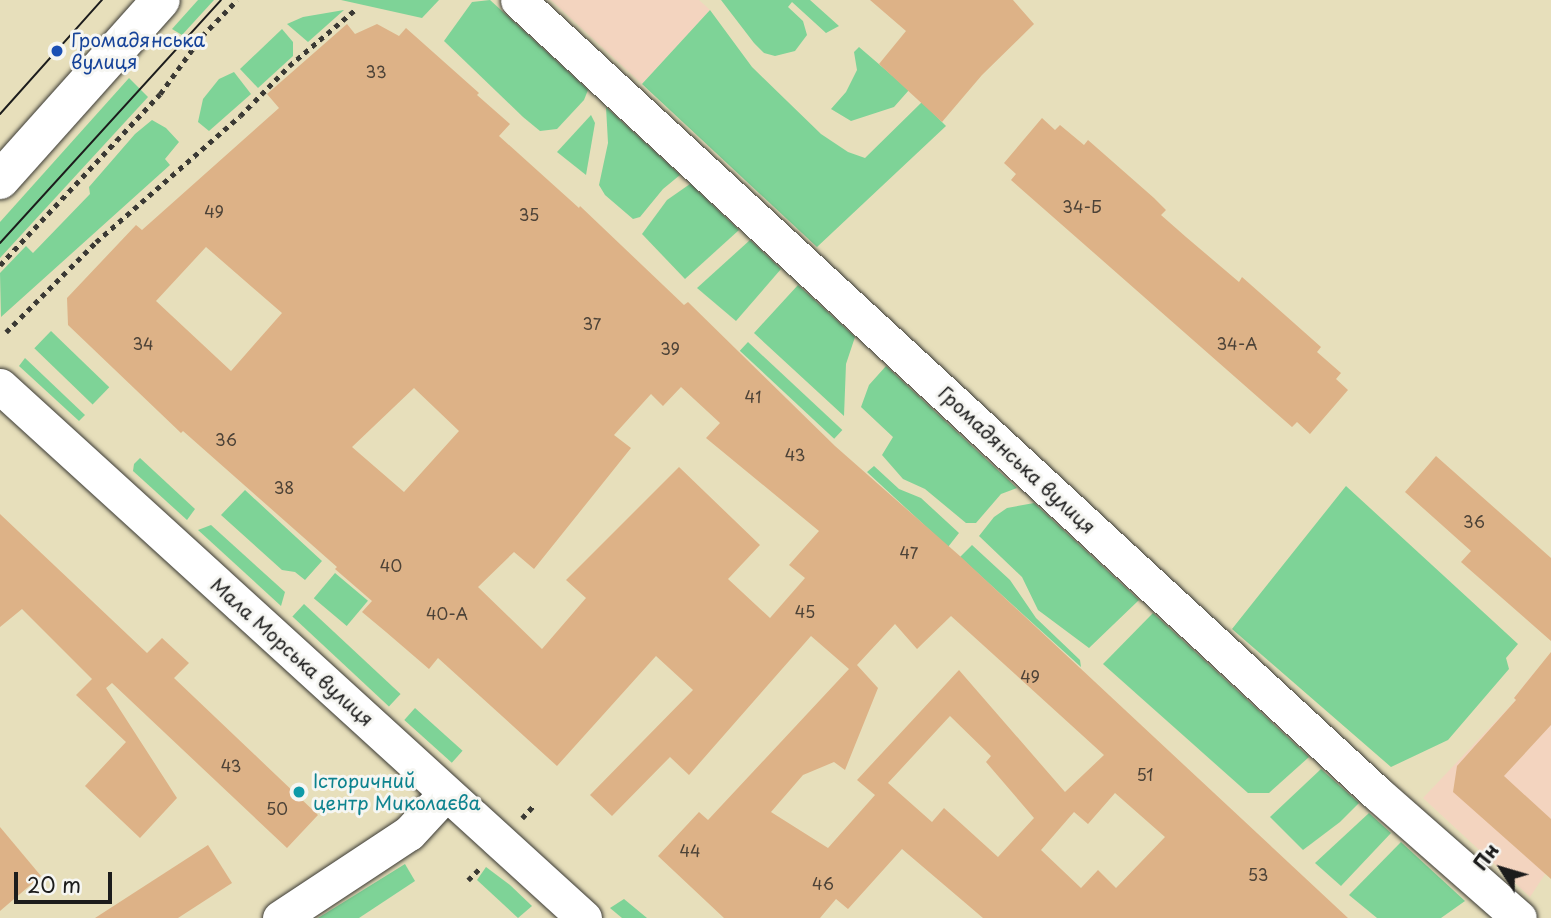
<!DOCTYPE html>
<html>
<head>
<meta charset="utf-8">
<style>
  body { margin:0 }
  #map { position:relative; width:1551px; height:918px; overflow:hidden; background:#e7dfbb; font-family:"Playpen Sans",sans-serif }
  div>[style] { position:absolute }
  [style*='--x'] { left:calc(var(--x)*1px); top:calc(var(--y)*1px); width:calc(var(--w)*1px); rotate:calc(var(--a)*1deg) }
  .built>* { inset:0; background:#f3d4bf }
  .green>* { inset:0; background:#7ed397; transform-origin:0 0 }
  .building>* { inset:0; background:#ddb287 }
  .path>* { height:4.5px; margin-top:-2.25px; transform-origin:0; background:repeating-linear-gradient(90deg,#3a3934 0 5px,transparent 0 10px) }
  .roads { filter:drop-shadow(0 0 2px #3a3934) drop-shadow(0 0 2px #3a3934) }
  .street>* { height:35px; margin:-17.5px; padding:0 17.5px; transform-origin:17.5px; border-radius:17.5px; background:#fff }
  .secondary>* { height:38px; margin:-19px; padding:0 19px; transform-origin:19px; border-radius:19px; background:#fff }
  .tram>* { height:2px; margin:-1px; padding:0 1px; transform-origin:1px; border-radius:1px; background:#1c1c1c }
  .dots>* { width:19px; height:19px; translate:-50% -50%; box-sizing:border-box; border:4px solid #f6f6f2; border-radius:50% }
  span { translate:-50% -50%; white-space:nowrap; text-align:center; line-height:1.15; -webkit-text-stroke:6px #f6f6f2; paint-order:stroke }
  .number-label { font-size:16px; color:#4c4237 }
  .number-label span { -webkit-text-stroke-width:0 }
  .transit-label { font-size:19px; color:#164399 }
  .left { translate:0 -50%; text-align:left }
  .street-label { font-size:19px; color:#1c1c1c }
  .culture-label { font-size:19px; color:#0d838f }
  .north { position:absolute; left:1467px; top:834px; width:70px; height:70px; -webkit-text-stroke:5px #f6f6f2; paint-order:stroke; rotate:307deg; font-size:19px; font-weight:700; line-height:28px; text-align:center; color:#1c1c1c }
  .north::after { content:''; display:block; margin:auto; width:24px; height:32px; background:#1c1c1c; clip-path:polygon(50% 0,100% 100%,50% 72%,0 100%) }
  .scale { position:absolute; left:14px; top:872px; width:98px; height:32px; box-sizing:border-box; border:4px solid #1c1c1c; border-top:0; padding-left:9px; font-size:21px; line-height:24px; white-space:nowrap; color:#1c1c1c; -webkit-text-stroke:5px #f6f6f2; paint-order:stroke }
</style>
</head>
<body>
<div id="map">
  <div class="built">
    <div style="clip-path:polygon(551px 0,699px 0,710px 10px,642px 84px)"></div>
    <div style="clip-path:polygon(1551px 667px,1551px 865px,1530px 897px,1423px 798px,1516px 700px,1514px 698px,1532px 675px)"></div>
  </div>
  <div class="green">
    <div style="clip-path:polygon(198px 0,214px 0,182px 35px,172px 29px)"></div>
    <div style="clip-path:polygon(341px 0,439px 0,422px 18px)"></div>
    <div style="clip-path:polygon(490px 0,588px 90px,584px 100px,557px 129px,540px 131px,523px 117px,444px 41px,472px 2px)"></div>
    <div style="clip-path:polygon(721px 0,810px 0,839px 26px,826px 33px,792px 2px,788px 7px,803px 21px,807px 35px,795px 51px,775px 56px,764px 53px,754px 43px)"></div>
    <div style="clip-path:polygon(344px 10px,308px 42px,287px 24px,303px 17px)"></div>
    <div style="clip-path:polygon(710px 10px,752px 67px,821px 134px,848px 152px,865px 158px,922px 102px,946px 126px,817px 247px,642px 84px)"></div>
    <div style="clip-path:polygon(282px 29px,293px 42px,293px 56px,258px 88px,240px 69px)"></div>
    <div style="clip-path:polygon(859px 47px,909px 90px,894px 107px,851px 121px,831px 109px,846px 92px,857px 70px,854px 52px)"></div>
    <div style="clip-path:polygon(234px 72px,251px 94px,209px 131px,198px 122px,203px 99px,219px 79px)"></div>
    <div style="clip-path:polygon(129px 78px,148px 97px,0 258px,0 222px)"></div>
    <div style="clip-path:polygon(606px 107px,680px 175px,663px 189px,640px 217px,633px 219px,605px 195px,599px 185px,608px 143px)"></div>
    <div style="clip-path:polygon(591px 115px,595px 123px,586px 175px,557px 152px)"></div>
    <div style="clip-path:polygon(152px 120px,166px 128px,179px 142px,165px 159px,170px 165px,1px 317px,0 273px,26px 246px,33px 253px,90px 194px,89px 187px,135px 134px)"></div>
    <div style="clip-path:polygon(690px 184px,739px 230px,685px 279px,642px 234px,667px 200px)"></div>
    <div style="clip-path:polygon(750px 240px,781px 269px,736px 321px,697px 288px)"></div>
    <div style="clip-path:polygon(798px 285px,855px 337px,846px 364px,844px 416px,754px 333px)"></div>
    <div style="left:51px;top:331px;width:81px;height:24px;rotate:44deg"></div>
    <div style="left:748px;top:342px;width:129px;height:12px;rotate:43deg"></div>
    <div style="clip-path:polygon(25px 358px,85px 415px,79px 421px,19px 366px)"></div>
    <div style="clip-path:polygon(886px 366px,1017px 488px,1001px 494px,976px 523px,966px 523px,925px 489px,903px 479px,882px 455px,893px 437px,861px 407px,869px 385px)"></div>
    <div style="clip-path:polygon(140px 458px,195px 509px,187px 520px,133px 471px,134px 464px)"></div>
    <div style="clip-path:polygon(874px 466px,899px 489px,921px 498px,959px 533px,948px 547px,867px 472px)"></div>
    <div style="clip-path:polygon(1346px 486px,1518px 644px,1506px 658px,1509px 669px,1448px 740px,1391px 767px,1232px 629px)"></div>
    <div style="clip-path:polygon(245px 490px,322px 561px,305px 580px,295px 572px,282px 570px,221px 515px)"></div>
    <div style="clip-path:polygon(1034px 503px,1139px 600px,1089px 648px,1038px 610px,1022px 577px,979px 536px,994px 517px,1007px 508px)"></div>
    <div style="clip-path:polygon(211px 525px,285px 592px,281px 606px,198px 530px)"></div>
    <div style="clip-path:polygon(972px 545px,1010px 580px,1036px 618px,1080px 660px,1081px 667px,960px 557px)"></div>
    <div style="left:335px;top:573px;width:43px;height:33px;rotate:40deg"></div>
    <div style="left:304px;top:604px;width:132px;height:17px;rotate:43deg"></div>
    <div style="clip-path:polygon(1153px 613px,1309px 757px,1269px 793px,1248px 793px,1103px 664px)"></div>
    <div style="left:415px;top:708px;width:64px;height:16px;rotate:42deg"></div>
    <div style="clip-path:polygon(1321px 769px,1359px 803px,1340px 822px,1303px 850px,1270px 817px)"></div>
    <div style="clip-path:polygon(1369px 813px,1391px 833px,1341px 886px,1315px 863px)"></div>
    <div style="clip-path:polygon(1401px 842px,1465px 901px,1441px 918px,1377px 918px,1349px 895px)"></div>
    <div style="clip-path:polygon(405px 864px,415px 881px,359px 918px,318px 918px)"></div>
    <div style="clip-path:polygon(486px 867px,510px 885px,532px 906px,518px 918px,477px 880px)"></div>
    <div style="clip-path:polygon(624px 899px,647px 918px,622px 918px,610px 908px)"></div>
  </div>
  <div class="building">
    <div style="clip-path:polygon(870px 0,1013px 0,1034px 24px,982px 75px,942px 122px,879px 64px,906px 31px)"></div>
    <div style="clip-path:polygon(evenodd,347px 24px,355px 34px,377px 24px,399px 36px,406px 28px,479px 93px,477px 95px,510px 124px,499px 136px,579px 208px,580px 206px,684px 305px,688px 302px,835px 446px,961px 557px,1348px 918px,983px 918px,902px 849px,848px 909px,836px 899px,820px 918px,724px 918px,658px 856px,699px 812px,708px 820px,849px 669px,811px 636px,689px 775px,670px 757px,612px 816px,590px 795px,693px 690px,656px 656px,557px 766px,438px 658px,429px 669px,386px 632px,362px 612px,372px 601px,335px 569px,337px 567px,183px 431px,181px 433px,68px 325px,67px 298px,136px 225px,142px 230px,279px 108px,267px 94px,347px 24px,206px 247px,282px 313px,231px 371px,156px 301px,206px 247px,347px 24px,681px 387px,720px 423px,706px 438px,819px 531px,789px 565px,805px 578px,770px 618px,728px 579px,760px 545px,679px 467px,566px 580px,586px 598px,542px 649px,478px 587px,514px 552px,534px 569px,631px 448px,614px 435px,651px 394px,663px 406px,681px 387px,347px 24px,414px 388px,459px 431px,404px 492px,352px 447px,414px 388px,347px 24px,951px 616px,1104px 755px,1065px 792px,959px 670px,857px 780px,875px 795px,828px 848px,771px 812px,803px 775px,834px 762px,845px 770px,878px 688px,857px 665px,895px 624px,917px 649px,951px 616px,347px 24px,950px 716px,991px 756px,986px 762px,1034px 818px,998px 857px,944px 808px,932px 822px,888px 783px,950px 716px,347px 24px,1115px 793px,1165px 837px,1116px 888px,1098px 870px,1081px 888px,1041px 850px,1074px 812px,1088px 824px,1115px 793px)"></div>
    <div style="clip-path:polygon(1042px 118px,1055px 130px,1060px 125px,1084px 145px,1088px 140px,1154px 198px,1166px 210px,1161px 215px,1186px 237px,1239px 282px,1242px 277px,1321px 347px,1317px 352px,1341px 373px,1336px 379px,1348px 390px,1310px 434px,1297px 422px,1292px 427px,1011px 180px,1016px 174px,1004px 163px)"></div>
    <div style="clip-path:polygon(1436px 456px,1551px 558px,1551px 641px,1461px 562px,1471px 551px,1405px 492px)"></div>
    <div style="clip-path:polygon(0 514px,147px 653px,162px 638px,189px 663px,174px 678px,318px 815px,287px 848px,112px 683px,106px 688px,177px 798px,140px 838px,85px 786px,126px 742px,76px 695px,92px 679px,22px 609px,0 627px)"></div>
    <div style="clip-path:polygon(1551px 652px,1551px 725px,1504px 776px,1551px 819px,1551px 879px,1453px 792px,1457px 766px,1516px 700px,1514px 698px)"></div>
    <div style="clip-path:polygon(0 827px,41px 876px,0 911px)"></div>
    <div style="clip-path:polygon(208px 845px,232px 883px,178px 918px,95px 918px)"></div>
  </div>
  <div class="path">
    <div style="--x:0;--y:265;--w:234;--a:-46.9"></div>
    <div style="--x:160;--y:94;--w:72;--a:-54.1"></div>
    <div style="--x:202;--y:36;--w:50;--a:-45.8"></div>
    <div style="--x:6;--y:332;--w:127;--a:-45"></div>
    <div style="--x:96;--y:242;--w:191;--a:-41.2"></div>
    <div style="--x:240;--y:116;--w:70;--a:-45.6"></div>
    <div style="--x:289;--y:66;--w:88;--a:-40.4"></div>
    <div style="--x:522;--y:818;--w:16;--a:-47"></div>
    <div style="--x:468;--y:880;--w:17;--a:-45"></div>
  </div>
  <div class="roads">
    <div class="street">
      <div style="--x:518;--y:0;--w:1172;--a:42.72"></div>
      <div style="--x:1379;--y:795;--w:186;--a:41.3"></div>
      <div style="--x:0;--y:386;--w:790;--a:42.33"></div>
      <div style="--x:280;--y:918;--w:154;--a:-33.4"></div>
      <div style="--x:409;--y:833;--w:54;--a:-47.2"></div>
    </div>
    <div class="secondary">
      <div style="--x:0;--y:180;--w:241;--a:-48.2"></div>
    </div>
  </div>
  <div class="tram">
    <div style="--x:0;--y:114;--w:153;--a:-48.2"></div>
    <div style="--x:0;--y:243;--w:328;--a:-47.7"></div>
  </div>
  <div class="dots">
    <div style="left:57px;top:51px;background:#1a4fb4"></div>
    <div style="left:299px;top:792px;background:#0f9aa8"></div>
  </div>
  <div class="number-label">
    <span style="left:376px;top:71px">33</span>
    <span style="left:1082px;top:206px">34-Б</span>
    <span style="left:214px;top:211px">49</span>
    <span style="left:529px;top:214px">35</span>
    <span style="left:592px;top:323px">37</span>
    <span style="left:143px;top:343px">34</span>
    <span style="left:1237px;top:343px">34-A</span>
    <span style="left:670px;top:348px">39</span>
    <span style="left:753px;top:396px">41</span>
    <span style="left:226px;top:439px">36</span>
    <span style="left:795px;top:454px">43</span>
    <span style="left:284px;top:487px">38</span>
    <span style="left:1474px;top:521px">36</span>
    <span style="left:909px;top:552px">47</span>
    <span style="left:391px;top:565px">40</span>
    <span style="left:805px;top:611px">45</span>
    <span style="left:447px;top:613px">40-А</span>
    <span style="left:1030px;top:676px">49</span>
    <span style="left:231px;top:765px">43</span>
    <span style="left:1145px;top:774px">51</span>
    <span style="left:277px;top:808px">50</span>
    <span style="left:690px;top:850px">44</span>
    <span style="left:1258px;top:874px">53</span>
    <span style="left:823px;top:883px">46</span>
  </div>
  <div class="transit-label">
    <span class="left" style="left:71px;top:51px">Громадянська<br>вулиця</span>
  </div>
  <div class="street-label">
    <span style="left:1017px;top:460px;rotate:43deg">Громадянська вулиця</span>
    <span style="left:292px;top:652px;rotate:42deg">Мала Морська вулиця</span>
  </div>
  <div class="culture-label">
    <span class="left" style="left:313px;top:792px">Історичний<br>центр Миколаєва</span>
  </div>
  <div class="north">Пн</div>
  <div class="scale">20 m</div>
</div>
</body>
</html>
